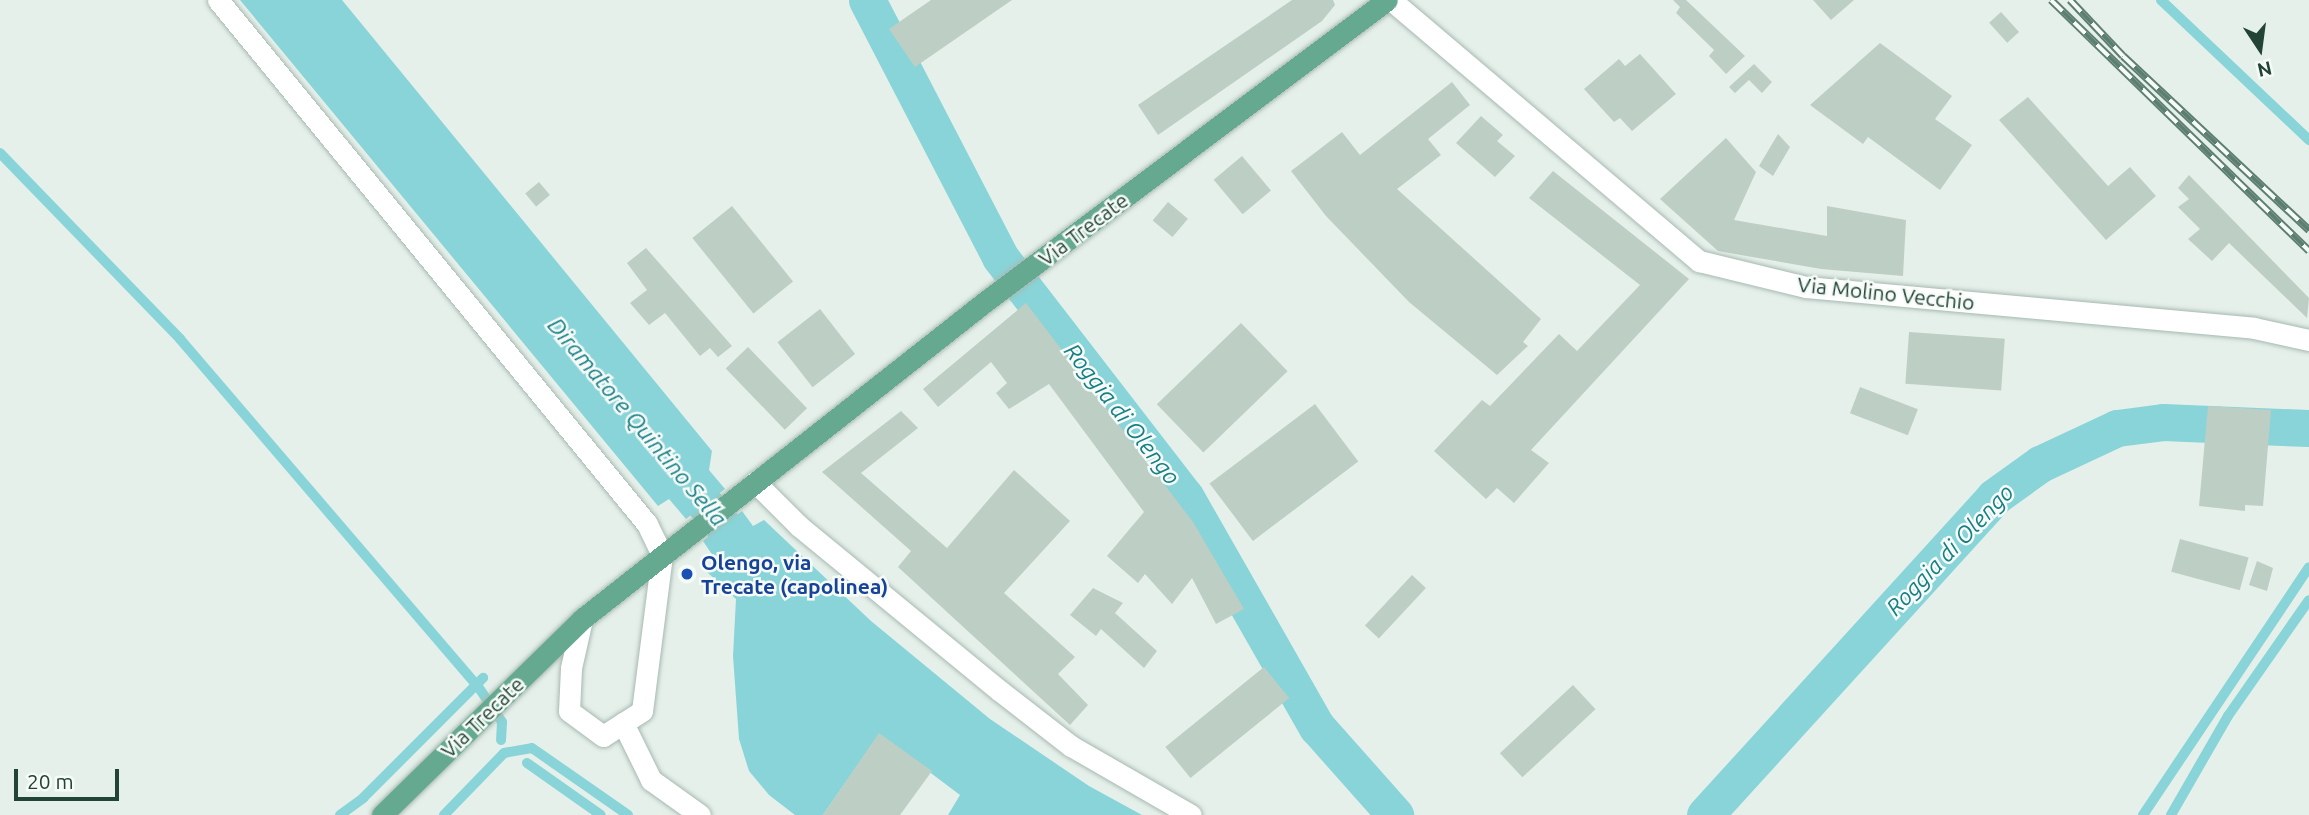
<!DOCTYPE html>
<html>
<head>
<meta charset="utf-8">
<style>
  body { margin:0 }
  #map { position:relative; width:2309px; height:815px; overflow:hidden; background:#e5f0ea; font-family:Ubuntu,sans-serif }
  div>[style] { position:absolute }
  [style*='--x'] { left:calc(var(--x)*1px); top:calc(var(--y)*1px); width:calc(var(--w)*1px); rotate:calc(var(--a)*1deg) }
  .water>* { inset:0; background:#89d4d8 }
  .stream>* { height:10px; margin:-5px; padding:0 5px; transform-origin:5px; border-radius:5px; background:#89d4d8 }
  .canal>* { height:37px; margin:-18.5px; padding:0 18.5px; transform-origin:18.5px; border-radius:18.5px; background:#89d4d8 }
  .building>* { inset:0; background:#bdcec5; transform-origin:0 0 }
  .roads { filter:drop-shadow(0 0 2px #a7b9b1) drop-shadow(0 0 2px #a7b9b1) }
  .minor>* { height:21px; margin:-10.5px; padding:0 10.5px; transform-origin:10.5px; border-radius:10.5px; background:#fff }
  .major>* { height:21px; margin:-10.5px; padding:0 10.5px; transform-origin:10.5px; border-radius:10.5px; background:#66a991 }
  .rail>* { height:8px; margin-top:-4px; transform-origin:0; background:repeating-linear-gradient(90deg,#f7fbf8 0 16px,#5d7f72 0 32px); box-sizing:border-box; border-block:2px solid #5d7f72 }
  .dots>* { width:19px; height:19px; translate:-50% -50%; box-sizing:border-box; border:4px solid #f7fbf8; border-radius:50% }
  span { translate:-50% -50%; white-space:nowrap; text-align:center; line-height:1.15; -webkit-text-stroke:5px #f7fbf8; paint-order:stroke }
  .street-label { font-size:21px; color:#224437 }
  .transit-label { font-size:21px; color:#164399; font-weight:700 }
  .left { translate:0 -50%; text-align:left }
  .water-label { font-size:23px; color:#167f86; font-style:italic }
  .north { position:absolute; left:2225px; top:14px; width:70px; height:70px; -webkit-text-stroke:5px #f7fbf8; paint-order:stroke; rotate:167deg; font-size:19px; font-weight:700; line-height:28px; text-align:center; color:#224437 }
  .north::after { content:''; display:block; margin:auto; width:24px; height:32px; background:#224437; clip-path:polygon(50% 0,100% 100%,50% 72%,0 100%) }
  .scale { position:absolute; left:14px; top:769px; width:105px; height:32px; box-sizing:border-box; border:4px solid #224437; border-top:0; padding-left:9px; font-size:21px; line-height:24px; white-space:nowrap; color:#224437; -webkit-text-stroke:5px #f7fbf8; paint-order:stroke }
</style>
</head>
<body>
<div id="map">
  <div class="water">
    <div style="clip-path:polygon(240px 0,342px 0,712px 451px,709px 470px,725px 489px,686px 519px,669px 499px,658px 506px)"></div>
    <div style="clip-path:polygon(742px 511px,753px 526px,764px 520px,871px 621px,990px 719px,1089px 786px,1142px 815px,948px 815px,960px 795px,879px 734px,823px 815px,795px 815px,769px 795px,749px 771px,739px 739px,733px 656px,736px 599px,706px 571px,715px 559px,703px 541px)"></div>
  </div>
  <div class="stream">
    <div style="--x:2161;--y:0;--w:204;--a:43.4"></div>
    <div style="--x:0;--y:153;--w:259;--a:45.9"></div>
    <div style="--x:180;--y:339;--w:456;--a:49.4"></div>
    <div style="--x:477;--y:685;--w:45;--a:56"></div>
    <div style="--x:502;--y:722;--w:18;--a:93"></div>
    <div style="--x:527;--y:763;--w:90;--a:35.1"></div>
    <div style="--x:340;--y:815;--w:29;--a:-36"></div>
    <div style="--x:363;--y:798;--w:170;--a:-45"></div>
    <div style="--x:444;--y:815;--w:86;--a:-45.9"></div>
    <div style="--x:504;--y:753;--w:28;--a:-10"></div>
    <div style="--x:532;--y:748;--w:117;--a:34.9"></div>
    <div style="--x:2143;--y:815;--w:298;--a:-56.2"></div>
    <div style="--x:2171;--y:815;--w:114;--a:-60.1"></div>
    <div style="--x:2228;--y:716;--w:141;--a:-55.1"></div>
  </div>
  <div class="canal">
    <div style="--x:867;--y:0;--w:289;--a:62.6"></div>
    <div style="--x:1000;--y:257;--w:302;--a:52.3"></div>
    <div style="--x:1185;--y:496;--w:266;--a:60.3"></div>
    <div style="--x:1317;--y:727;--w:118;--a:48.4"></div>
    <div style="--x:672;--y:465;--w:131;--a:50"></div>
    <div style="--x:1705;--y:815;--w:430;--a:-47.7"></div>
    <div style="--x:1994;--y:497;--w:57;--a:-35.7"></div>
    <div style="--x:2040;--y:464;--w:85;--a:-25.1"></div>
    <div style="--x:2117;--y:428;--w:46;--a:-7.4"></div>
    <div style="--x:2163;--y:422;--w:146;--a:2.4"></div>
  </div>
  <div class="building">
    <div style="clip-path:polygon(931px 0,1012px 0,915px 67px,889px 29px)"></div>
    <div style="clip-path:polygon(1292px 0,1333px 0,1335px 5px,1322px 21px,1158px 135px,1138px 105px)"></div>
    <div style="clip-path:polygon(1673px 0,1686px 0,1745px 56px,1726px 74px,1709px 56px,1714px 50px,1676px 13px,1680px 7px)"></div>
    <div style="clip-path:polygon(1813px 0,1854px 0,1831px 20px)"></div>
    <div style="left:2001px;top:12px;width:27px;height:16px;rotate:48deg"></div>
    <div style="clip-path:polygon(1880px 43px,1952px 96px,1935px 119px,1972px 145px,1940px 190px,1868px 137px,1863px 144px,1810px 105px)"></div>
    <div style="clip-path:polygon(1640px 54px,1676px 94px,1632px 131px,1620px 118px,1614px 122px,1584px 89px,1619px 59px,1625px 66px)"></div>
    <div style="clip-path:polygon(1754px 64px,1772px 82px,1762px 93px,1749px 80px,1735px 93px,1729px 87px)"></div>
    <div style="clip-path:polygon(1452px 82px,1470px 105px,1428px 139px,1441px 155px,1397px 189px,1541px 319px,1523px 342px,1528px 346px,1497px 375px,1409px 302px,1326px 216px,1291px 171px,1342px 132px,1360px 155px)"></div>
    <div style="clip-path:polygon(2028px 97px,2108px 186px,2130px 167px,2156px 196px,2106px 240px,1999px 120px)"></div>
    <div style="clip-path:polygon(1481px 116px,1503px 135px,1497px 141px,1515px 156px,1495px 177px,1456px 143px)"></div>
    <div style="clip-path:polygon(1778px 134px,1790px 147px,1773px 176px,1759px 166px)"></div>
    <div style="clip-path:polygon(1726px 138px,1756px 172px,1734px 220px,1827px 236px,1827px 206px,1906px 220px,1903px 276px,1821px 269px,1718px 251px,1660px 199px)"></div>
    <div style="left:1242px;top:156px;width:45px;height:37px;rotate:50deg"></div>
    <div style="clip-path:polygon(1553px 171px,1689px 279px,1531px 450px,1549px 463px,1514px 503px,1497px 488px,1486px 499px,1434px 451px,1482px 400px,1490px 406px,1559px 334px,1577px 351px,1640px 285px,1529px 198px)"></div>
    <div style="clip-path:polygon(2189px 175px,2309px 298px,2307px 318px,2229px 243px,2212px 261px,2188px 239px,2200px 229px,2178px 207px,2189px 199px,2178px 188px)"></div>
    <div style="left:539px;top:182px;width:17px;height:18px;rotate:50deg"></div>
    <div style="left:1168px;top:202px;width:26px;height:24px;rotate:40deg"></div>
    <div style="left:732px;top:206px;width:97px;height:51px;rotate:51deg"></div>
    <div style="clip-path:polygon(646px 248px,732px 346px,718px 357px,710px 348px,700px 356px,665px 313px,649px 325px,630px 303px,647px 290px,627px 263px)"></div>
    <div style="clip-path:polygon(1026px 303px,1193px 522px,1244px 609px,1216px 624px,1192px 578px,1172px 604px,1145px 574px,1138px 583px,1107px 556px,1144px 512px,1049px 384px,1009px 409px,996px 393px,1007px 383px,991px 362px,938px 407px,923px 389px)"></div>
    <div style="left:820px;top:309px;width:57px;height:54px;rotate:52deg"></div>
    <div style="left:1241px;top:323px;width:67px;height:117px;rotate:46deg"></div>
    <div style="left:1909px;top:332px;width:96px;height:52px;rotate:4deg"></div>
    <div style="left:748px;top:347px;width:85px;height:31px;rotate:46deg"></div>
    <div style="left:1860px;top:387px;width:62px;height:28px;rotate:21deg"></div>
    <div style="left:1315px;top:404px;width:72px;height:132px;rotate:53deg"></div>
    <div style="clip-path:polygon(2208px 406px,2271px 410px,2263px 506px,2245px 505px,2245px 511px,2199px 506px)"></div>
    <div style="clip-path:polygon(901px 411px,918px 428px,861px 473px,947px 548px,1014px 470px,1070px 521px,1004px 593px,1075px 657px,1058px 674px,1088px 705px,1070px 725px,898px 567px,911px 551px,822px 472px)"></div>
    <div style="left:2180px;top:539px;width:71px;height:34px;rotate:15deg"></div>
    <div style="clip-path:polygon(2257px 561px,2273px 568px,2267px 591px,2249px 585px)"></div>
    <div style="left:1412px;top:575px;width:19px;height:69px;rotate:43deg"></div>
    <div style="clip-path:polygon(1093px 588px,1123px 603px,1115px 613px,1157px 651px,1144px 668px,1101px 629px,1096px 636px,1070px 615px)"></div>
    <div style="left:1264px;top:667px;width:40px;height:127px;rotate:51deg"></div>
    <div style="left:1573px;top:685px;width:33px;height:100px;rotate:47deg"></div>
    <div style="clip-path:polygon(879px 733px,932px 771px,900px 815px,823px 815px)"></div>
  </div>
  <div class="roads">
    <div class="minor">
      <div style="--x:218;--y:0;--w:677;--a:50.69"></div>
      <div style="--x:647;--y:524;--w:34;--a:64"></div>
      <div style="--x:662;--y:555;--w:157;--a:97.3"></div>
      <div style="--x:642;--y:711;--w:46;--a:147.3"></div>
      <div style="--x:603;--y:736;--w:42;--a:-143.7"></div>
      <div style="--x:569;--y:711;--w:43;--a:-87.3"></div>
      <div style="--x:571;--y:668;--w:50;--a:-77.3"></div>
      <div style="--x:1391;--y:0;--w:404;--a:40.3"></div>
      <div style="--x:1699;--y:261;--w:110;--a:13.7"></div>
      <div style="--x:1806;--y:287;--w:450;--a:5.2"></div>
      <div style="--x:2254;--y:328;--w:56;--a:12.3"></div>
      <div style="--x:755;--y:482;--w:62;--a:45"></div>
      <div style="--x:799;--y:526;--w:260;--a:39.4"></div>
      <div style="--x:1000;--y:691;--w:90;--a:37.8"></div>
      <div style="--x:1071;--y:746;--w:138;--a:29.9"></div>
      <div style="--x:623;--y:723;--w:64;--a:63.8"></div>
      <div style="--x:651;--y:780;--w:60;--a:35.5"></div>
    </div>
    <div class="major">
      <div style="--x:382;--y:815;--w:280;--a:-44.4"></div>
      <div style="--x:582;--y:619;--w:514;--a:-38.21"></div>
      <div style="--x:986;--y:301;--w:501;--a:-36.89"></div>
    </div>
  </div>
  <div class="rail">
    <div style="--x:2051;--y:0;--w:360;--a:44.2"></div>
    <div style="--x:2070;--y:0;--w:77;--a:46.6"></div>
    <div style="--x:2123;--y:56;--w:255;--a:43.1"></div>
  </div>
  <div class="dots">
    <div style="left:687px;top:574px;background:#1a4fb4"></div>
  </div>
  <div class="street-label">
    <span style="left:1083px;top:229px;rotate:-37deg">Via Trecate</span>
    <span style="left:1886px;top:293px;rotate:6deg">Via Molino Vecchio</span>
    <span style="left:482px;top:717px;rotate:-44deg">Via Trecate</span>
  </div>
  <div class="transit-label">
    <span class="left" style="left:701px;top:574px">Olengo, via<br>Trecate (capolinea)</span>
  </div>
  <div class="water-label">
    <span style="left:1122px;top:414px;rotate:52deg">Roggia di Olengo</span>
    <span style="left:637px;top:422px;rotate:50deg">Diramatore Quintino Sella</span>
    <span style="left:1950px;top:550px;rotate:-46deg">Roggia di Olengo</span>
  </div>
  <div class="north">N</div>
  <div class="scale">20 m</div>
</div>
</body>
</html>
